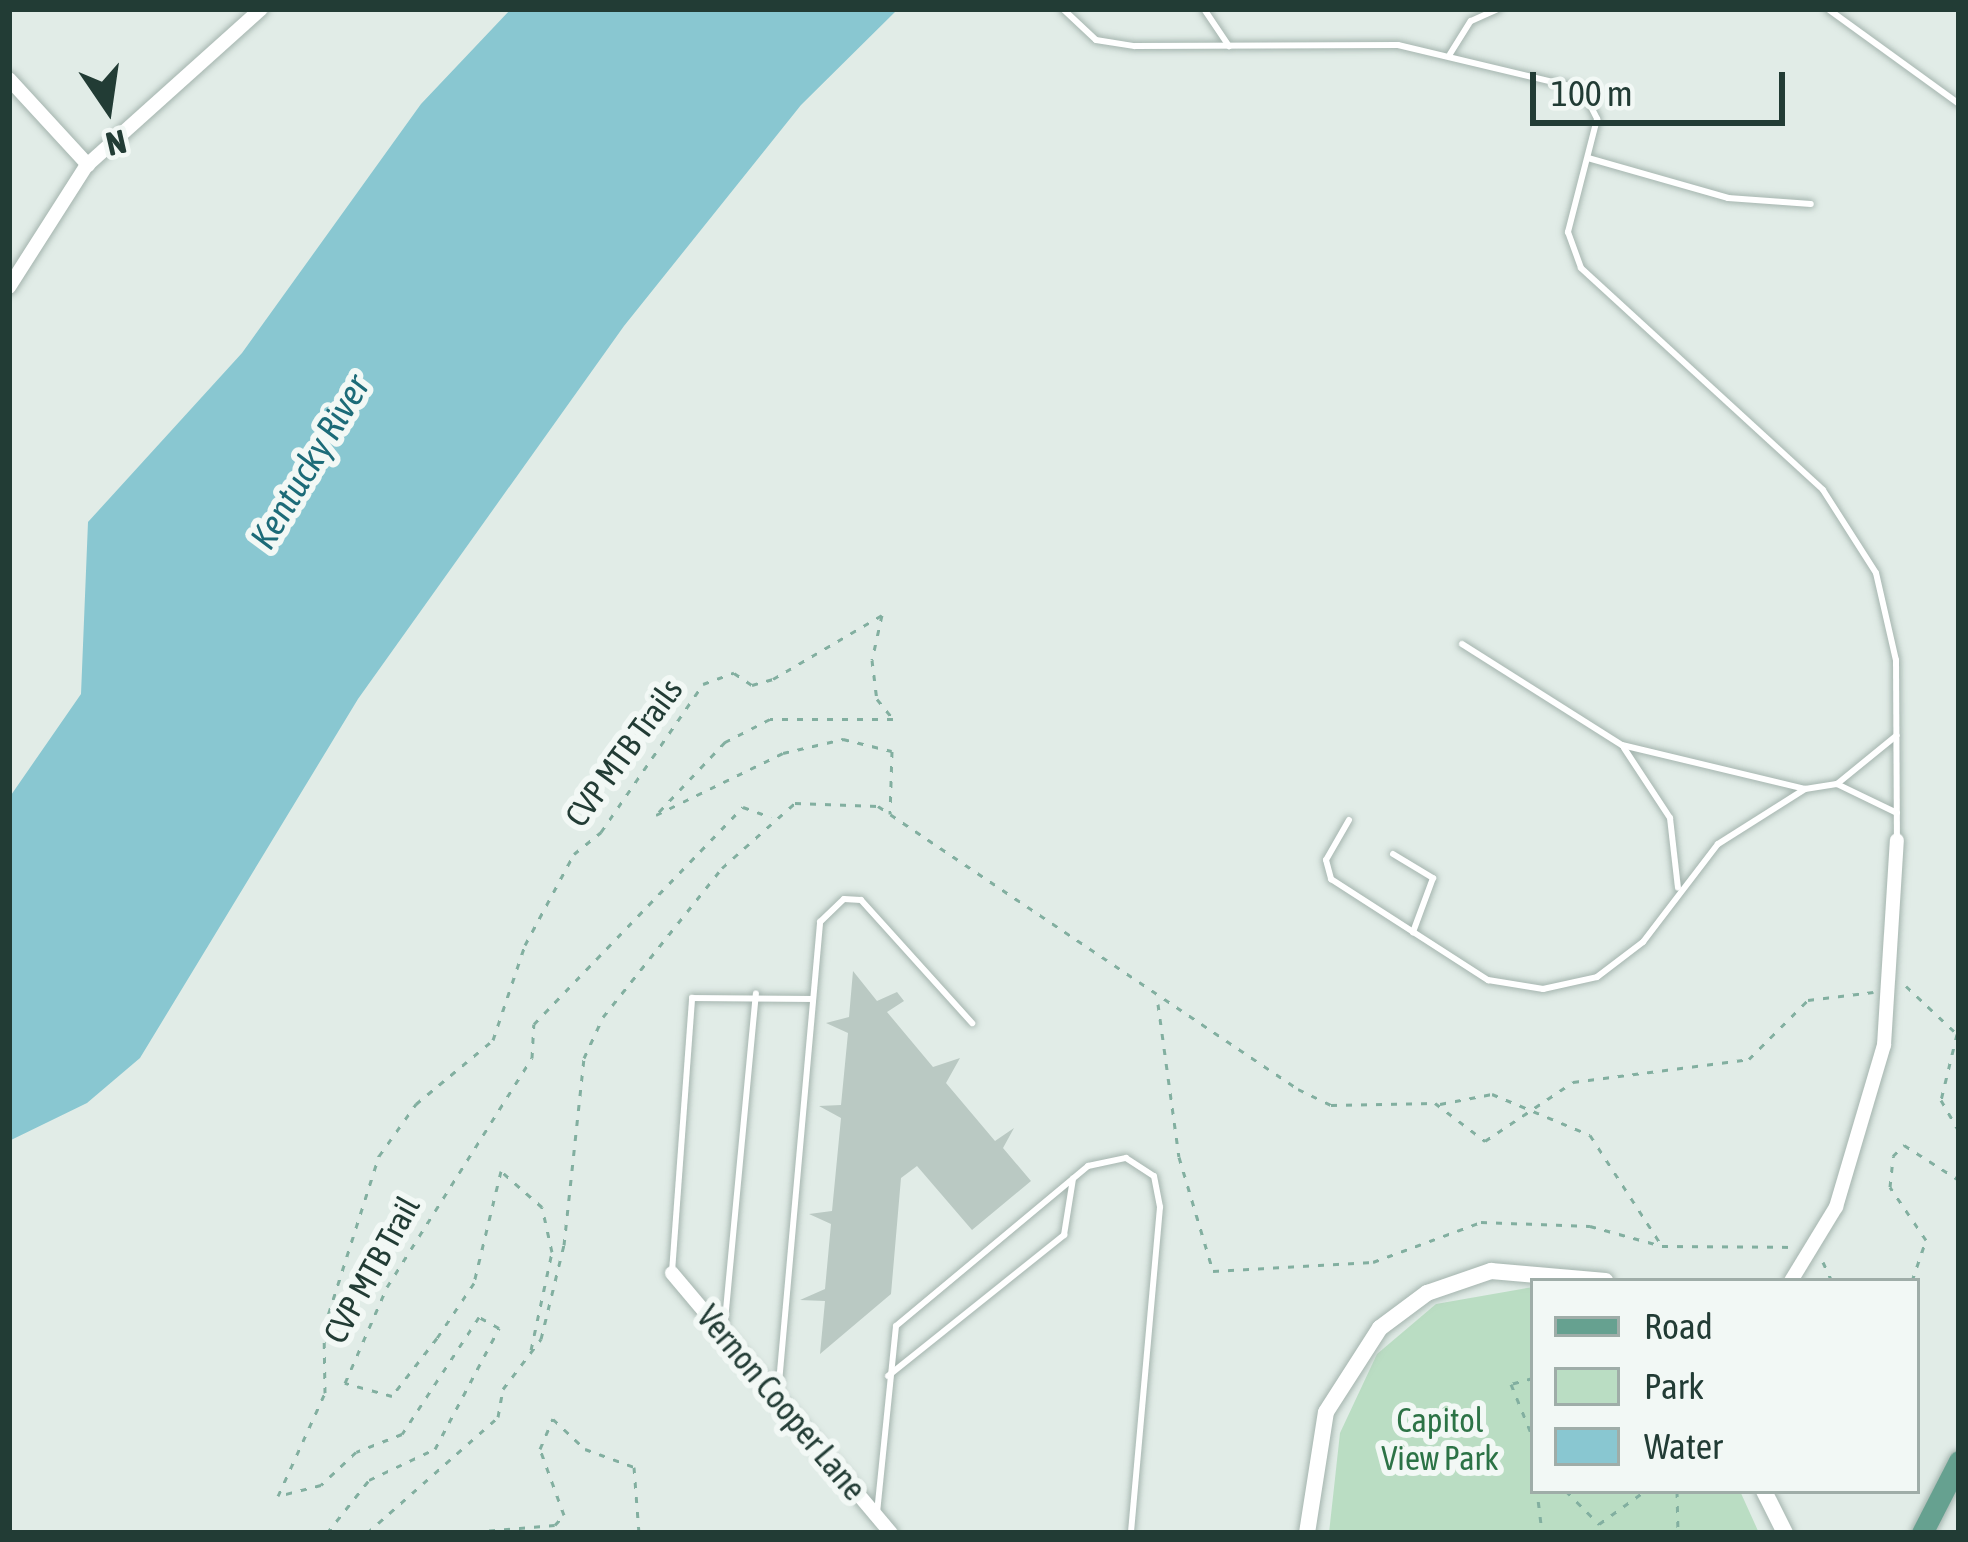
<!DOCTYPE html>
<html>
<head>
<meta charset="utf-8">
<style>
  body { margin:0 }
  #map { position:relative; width:1968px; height:1542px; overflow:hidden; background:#e1ece7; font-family:"Asap Condensed",sans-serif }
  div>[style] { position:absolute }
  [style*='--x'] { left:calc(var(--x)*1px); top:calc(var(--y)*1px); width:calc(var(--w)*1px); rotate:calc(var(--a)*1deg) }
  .green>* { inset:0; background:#baddc3 }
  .water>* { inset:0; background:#89c7d1 }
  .building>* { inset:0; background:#bac9c3 }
  .path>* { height:3px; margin-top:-1.5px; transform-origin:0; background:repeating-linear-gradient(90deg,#82afa0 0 6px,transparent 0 15px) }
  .roads { filter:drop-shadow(0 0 3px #a4b4ae) drop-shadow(0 0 3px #a4b4ae) }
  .service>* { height:6px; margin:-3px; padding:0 3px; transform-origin:3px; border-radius:3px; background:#fff }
  .minor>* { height:14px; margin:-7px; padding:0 7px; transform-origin:7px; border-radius:7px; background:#fff }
  .tertiary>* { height:16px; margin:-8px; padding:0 8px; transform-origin:8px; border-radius:8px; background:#fff }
  .primary>* { height:21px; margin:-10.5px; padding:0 10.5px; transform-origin:10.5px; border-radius:10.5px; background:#66a190 }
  span { translate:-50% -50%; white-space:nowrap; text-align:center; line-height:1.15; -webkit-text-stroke:12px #f2f8f5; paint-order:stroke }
  .street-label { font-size:33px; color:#223c35 }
  .park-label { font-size:33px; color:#2c7346 }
  .water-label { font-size:36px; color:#1c6b78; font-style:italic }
  .frame { position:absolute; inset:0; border:12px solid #223c35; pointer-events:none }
  .legend { position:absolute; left:1530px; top:1278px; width:390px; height:216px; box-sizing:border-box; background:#f2f8f5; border:3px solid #9fada8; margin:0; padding:15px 21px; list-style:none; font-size:36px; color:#223c35 }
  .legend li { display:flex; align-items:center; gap:24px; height:60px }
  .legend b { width:60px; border:3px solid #9fada8 }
  .north { position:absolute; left:48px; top:48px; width:120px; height:120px; -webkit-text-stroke:9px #f2f8f5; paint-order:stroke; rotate:167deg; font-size:33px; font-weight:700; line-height:48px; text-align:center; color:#223c35 }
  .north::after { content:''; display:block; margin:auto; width:42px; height:54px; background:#223c35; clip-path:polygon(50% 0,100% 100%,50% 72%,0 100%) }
  .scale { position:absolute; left:1530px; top:72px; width:255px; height:54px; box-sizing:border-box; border:6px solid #223c35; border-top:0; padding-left:15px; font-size:36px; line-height:42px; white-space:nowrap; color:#223c35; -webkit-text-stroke:9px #f2f8f5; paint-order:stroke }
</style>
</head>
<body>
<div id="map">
  <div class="green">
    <div style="clip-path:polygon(1533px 1287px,1533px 1491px,1740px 1491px,1759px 1533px,1329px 1533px,1340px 1433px,1377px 1354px,1436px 1304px)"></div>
  </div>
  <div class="water">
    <div style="clip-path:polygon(511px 9px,898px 9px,801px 105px,624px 326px,358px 699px,140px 1058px,87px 1103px,9px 1141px,9px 798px,81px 694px,88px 522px,242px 353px,421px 104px)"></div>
  </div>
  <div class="building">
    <div style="clip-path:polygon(853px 971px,877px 1001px,897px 992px,904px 1001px,887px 1012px,933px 1067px,960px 1058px,946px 1083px,995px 1141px,1014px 1128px,1003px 1148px,1031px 1181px,972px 1230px,917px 1166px,901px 1178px,891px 1294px,820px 1354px,825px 1301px,800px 1300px,825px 1289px,831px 1224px,809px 1214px,832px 1211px,841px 1118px,819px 1106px,841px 1105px,848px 1033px,826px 1023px,849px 1017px)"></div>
  </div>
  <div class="path">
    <div style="--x:1906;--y:986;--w:70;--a:43.3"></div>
    <div style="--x:1957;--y:1034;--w:68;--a:103.6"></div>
    <div style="--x:1941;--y:1100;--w:36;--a:60"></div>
    <div style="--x:1158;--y:1004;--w:154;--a:82.2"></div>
    <div style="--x:1179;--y:1157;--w:119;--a:73.4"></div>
    <div style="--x:1213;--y:1271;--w:160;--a:-3.2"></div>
    <div style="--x:1373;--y:1262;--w:115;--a:-20.3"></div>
    <div style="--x:1481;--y:1222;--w:109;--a:2.1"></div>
    <div style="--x:1590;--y:1226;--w:75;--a:15.5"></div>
    <div style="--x:1440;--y:1104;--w:53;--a:-10.9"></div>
    <div style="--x:1492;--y:1094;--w:106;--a:22.7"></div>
    <div style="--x:1590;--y:1135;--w:132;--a:57"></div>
    <div style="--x:1662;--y:1246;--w:130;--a:0.4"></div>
    <div style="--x:1823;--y:1262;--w:21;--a:65"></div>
    <div style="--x:1912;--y:1281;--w:43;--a:-71.1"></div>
    <div style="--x:1926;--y:1240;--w:64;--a:-124.2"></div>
    <div style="--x:1890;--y:1187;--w:31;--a:-84"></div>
    <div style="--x:1893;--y:1156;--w:16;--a:-45"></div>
    <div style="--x:1904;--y:1145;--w:65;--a:32.5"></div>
    <div style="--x:531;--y:1350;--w:100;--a:-77.9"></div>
    <div style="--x:552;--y:1252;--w:46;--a:-102.5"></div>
    <div style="--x:542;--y:1207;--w:55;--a:-138.7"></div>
    <div style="--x:501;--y:1171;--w:115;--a:103.6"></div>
    <div style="--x:474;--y:1283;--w:66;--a:123.9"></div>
    <div style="--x:437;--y:1338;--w:73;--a:127.8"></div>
    <div style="--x:392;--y:1396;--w:49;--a:-164.5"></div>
    <div style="--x:345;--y:1383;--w:105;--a:-66.4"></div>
    <div style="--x:387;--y:1287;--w:271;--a:-57.7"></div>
    <div style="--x:532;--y:1058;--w:34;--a:-87"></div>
    <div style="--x:534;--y:1024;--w:301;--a:-46.1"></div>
    <div style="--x:743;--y:807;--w:30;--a:20"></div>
    <div style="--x:1533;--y:1378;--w:23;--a:165"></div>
    <div style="--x:1511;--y:1384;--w:58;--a:67.8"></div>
    <div style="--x:1533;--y:1420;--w:8;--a:90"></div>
    <div style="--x:1533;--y:1457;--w:77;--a:83.2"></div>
    <div style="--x:1566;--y:1491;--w:47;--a:45"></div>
    <div style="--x:1599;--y:1524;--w:57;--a:-35.7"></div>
    <div style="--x:1677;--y:1491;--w:42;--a:88.6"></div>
    <div style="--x:327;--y:1533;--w:68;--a:-51.6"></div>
    <div style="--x:369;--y:1480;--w:73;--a:-25.2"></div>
    <div style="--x:435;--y:1449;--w:137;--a:-62.1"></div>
    <div style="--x:499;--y:1328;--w:23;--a:-151"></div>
    <div style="--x:479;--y:1317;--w:140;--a:123.3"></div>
    <div style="--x:402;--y:1434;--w:49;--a:158.6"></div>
    <div style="--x:356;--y:1452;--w:48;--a:136.7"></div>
    <div style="--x:321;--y:1485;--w:44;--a:165.7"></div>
    <div style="--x:278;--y:1496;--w:113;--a:-65.5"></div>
    <div style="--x:325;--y:1393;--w:65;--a:-90.9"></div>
    <div style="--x:324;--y:1328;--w:181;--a:-72.3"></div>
    <div style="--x:379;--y:1156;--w:64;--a:-54.6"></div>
    <div style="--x:416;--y:1104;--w:100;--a:-39.7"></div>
    <div style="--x:493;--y:1040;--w:100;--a:-71.4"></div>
    <div style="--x:525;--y:945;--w:103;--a:-61.7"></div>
    <div style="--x:574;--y:854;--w:35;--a:-39"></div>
    <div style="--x:601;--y:832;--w:180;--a:-55.4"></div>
    <div style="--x:703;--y:684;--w:33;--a:-20"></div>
    <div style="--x:734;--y:673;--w:22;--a:34"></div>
    <div style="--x:752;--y:685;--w:22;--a:-16"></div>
    <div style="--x:773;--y:679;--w:126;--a:-30.4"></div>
    <div style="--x:882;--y:615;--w:46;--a:102.5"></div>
    <div style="--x:872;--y:660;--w:39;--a:83"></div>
    <div style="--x:877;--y:699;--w:26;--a:51"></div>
    <div style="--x:893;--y:719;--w:123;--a:180"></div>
    <div style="--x:770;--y:719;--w:51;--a:152.9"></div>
    <div style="--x:725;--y:742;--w:100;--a:133.4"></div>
    <div style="--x:656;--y:815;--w:141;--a:-26"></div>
    <div style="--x:783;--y:753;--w:62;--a:-13.1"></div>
    <div style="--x:843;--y:739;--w:50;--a:13.8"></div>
    <div style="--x:892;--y:751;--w:63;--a:91.8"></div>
    <div style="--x:367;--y:1533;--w:175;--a:-41.5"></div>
    <div style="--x:498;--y:1417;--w:28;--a:-80"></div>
    <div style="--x:503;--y:1389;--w:63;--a:-52.8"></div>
    <div style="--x:541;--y:1339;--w:97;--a:-76.3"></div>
    <div style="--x:564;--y:1245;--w:188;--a:-83.9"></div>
    <div style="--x:584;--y:1058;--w:45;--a:-65.1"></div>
    <div style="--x:603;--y:1017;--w:191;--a:-51.4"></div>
    <div style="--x:722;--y:868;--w:98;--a:-41.7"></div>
    <div style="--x:795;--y:803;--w:83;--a:2.1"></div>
    <div style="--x:878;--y:806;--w:506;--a:33.97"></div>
    <div style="--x:1298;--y:1089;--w:37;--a:26"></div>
    <div style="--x:1331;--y:1105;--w:104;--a:-1.1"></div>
    <div style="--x:1435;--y:1103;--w:63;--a:37.2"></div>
    <div style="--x:1485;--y:1141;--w:106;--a:-33.8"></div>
    <div style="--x:1573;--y:1082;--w:177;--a:-7.4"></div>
    <div style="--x:1749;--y:1059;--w:83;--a:-45"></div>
    <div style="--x:1808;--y:1000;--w:66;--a:-6.9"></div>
    <div style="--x:430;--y:1533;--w:17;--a:0"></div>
    <div style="--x:459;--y:1533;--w:96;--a:-4.8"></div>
    <div style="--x:555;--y:1525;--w:13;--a:-48"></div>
    <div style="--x:564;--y:1515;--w:70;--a:-110"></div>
    <div style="--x:540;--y:1449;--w:33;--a:-67"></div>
    <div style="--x:553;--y:1419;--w:44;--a:43.2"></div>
    <div style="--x:585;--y:1449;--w:52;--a:20.2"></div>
    <div style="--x:634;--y:1467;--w:66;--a:85.7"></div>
  </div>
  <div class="roads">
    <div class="service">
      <div style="--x:1063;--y:9;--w:45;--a:43.2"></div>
      <div style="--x:1096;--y:40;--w:39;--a:9"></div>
      <div style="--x:1135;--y:46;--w:263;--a:-0.2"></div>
      <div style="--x:1398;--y:45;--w:189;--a:13.4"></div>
      <div style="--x:1582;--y:89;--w:34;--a:63"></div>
      <div style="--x:1597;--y:119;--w:117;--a:104.4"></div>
      <div style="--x:1568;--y:232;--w:38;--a:70"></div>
      <div style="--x:1581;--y:268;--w:328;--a:42.5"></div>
      <div style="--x:1823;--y:490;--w:98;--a:57.4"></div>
      <div style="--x:1876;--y:573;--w:89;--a:77.1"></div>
      <div style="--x:1896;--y:660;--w:176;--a:89.7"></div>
      <div style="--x:1204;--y:9;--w:45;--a:56"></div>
      <div style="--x:1828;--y:9;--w:162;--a:35.9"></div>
      <div style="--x:1450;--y:54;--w:39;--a:-58"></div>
      <div style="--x:1471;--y:21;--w:30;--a:-24"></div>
      <div style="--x:1588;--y:158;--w:146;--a:15.9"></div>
      <div style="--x:1728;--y:198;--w:83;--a:4.1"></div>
      <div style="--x:1462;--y:644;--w:189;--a:32.3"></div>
      <div style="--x:1622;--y:745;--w:188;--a:13.5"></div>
      <div style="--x:1805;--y:789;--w:32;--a:-9"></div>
      <div style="--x:1624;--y:748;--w:84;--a:56.7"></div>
      <div style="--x:1670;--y:818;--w:70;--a:83.5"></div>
      <div style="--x:1897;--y:813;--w:67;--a:-154.2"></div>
      <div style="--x:1837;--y:784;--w:77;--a:-39.2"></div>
      <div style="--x:1349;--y:820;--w:46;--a:119.9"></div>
      <div style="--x:1326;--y:860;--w:20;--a:75"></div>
      <div style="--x:1331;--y:879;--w:187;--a:32.8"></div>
      <div style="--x:1488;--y:980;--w:56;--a:9.3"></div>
      <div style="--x:1543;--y:989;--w:55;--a:-12.5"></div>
      <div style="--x:1597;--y:977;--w:58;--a:-37.3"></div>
      <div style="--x:1643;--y:942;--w:123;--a:-52.6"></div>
      <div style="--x:1718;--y:844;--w:103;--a:-32.3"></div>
      <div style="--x:1393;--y:854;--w:47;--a:31"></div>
      <div style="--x:1433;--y:878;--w:58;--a:110.3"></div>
      <div style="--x:672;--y:1272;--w:275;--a:-85.8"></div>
      <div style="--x:692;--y:998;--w:120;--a:0.5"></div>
      <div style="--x:724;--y:1331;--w:339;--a:-84.6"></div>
      <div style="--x:888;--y:1376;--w:226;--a:-38.7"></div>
      <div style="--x:1064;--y:1235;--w:57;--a:-80.9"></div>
      <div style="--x:778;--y:1394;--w:474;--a:-84.9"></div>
      <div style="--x:820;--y:922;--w:33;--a:-44"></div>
      <div style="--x:844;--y:899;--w:17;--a:3"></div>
      <div style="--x:861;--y:900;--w:166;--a:47.9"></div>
      <div style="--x:877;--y:1513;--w:188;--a:-84.2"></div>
      <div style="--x:896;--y:1326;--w:250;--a:-39.8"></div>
      <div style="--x:1088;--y:1166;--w:39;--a:-12"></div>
      <div style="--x:1126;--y:1158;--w:33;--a:33"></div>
      <div style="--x:1154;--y:1176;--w:32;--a:79"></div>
      <div style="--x:1160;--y:1207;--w:327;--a:95.1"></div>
    </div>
    <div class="minor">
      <div style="--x:9;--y:79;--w:117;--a:47.4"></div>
      <div style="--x:9;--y:287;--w:143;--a:-57.5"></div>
      <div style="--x:86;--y:166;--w:235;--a:-41.9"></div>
      <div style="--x:672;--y:1273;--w:340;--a:49.9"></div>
      <div style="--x:1791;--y:1281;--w:87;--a:-58.7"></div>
      <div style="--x:1836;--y:1207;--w:169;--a:-73.5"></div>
      <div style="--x:1884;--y:1045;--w:205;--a:-86.4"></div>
    </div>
    <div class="tertiary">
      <div style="--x:1764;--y:1491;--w:47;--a:63.4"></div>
      <div style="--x:1307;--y:1533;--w:122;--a:-81.1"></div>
      <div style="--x:1326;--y:1412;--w:100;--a:-57.3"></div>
      <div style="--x:1380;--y:1328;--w:59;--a:-36.7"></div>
      <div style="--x:1427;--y:1293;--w:68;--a:-19"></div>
      <div style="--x:1491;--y:1271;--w:115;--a:5"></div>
    </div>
    <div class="primary">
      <div style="--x:1922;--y:1533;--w:81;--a:-62.8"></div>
    </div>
  </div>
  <div class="street-label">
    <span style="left:624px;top:753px;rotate:-54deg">CVP MTB Trails</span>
    <span style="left:372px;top:1270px;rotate:-61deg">CVP MTB Trail</span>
    <span style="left:781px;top:1403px;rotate:50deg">Vernon Cooper Lane</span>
  </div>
  <div class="park-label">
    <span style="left:1440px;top:1440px">Capitol<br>View Park</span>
  </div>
  <div class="water-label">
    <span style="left:310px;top:462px;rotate:-59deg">Kentucky River</span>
  </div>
  <div class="frame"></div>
  <ul class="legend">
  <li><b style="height:15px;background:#66a190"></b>Road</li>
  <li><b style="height:33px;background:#baddc3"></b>Park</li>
  <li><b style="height:33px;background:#89c7d1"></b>Water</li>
  </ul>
  <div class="north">N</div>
  <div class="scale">100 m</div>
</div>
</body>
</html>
